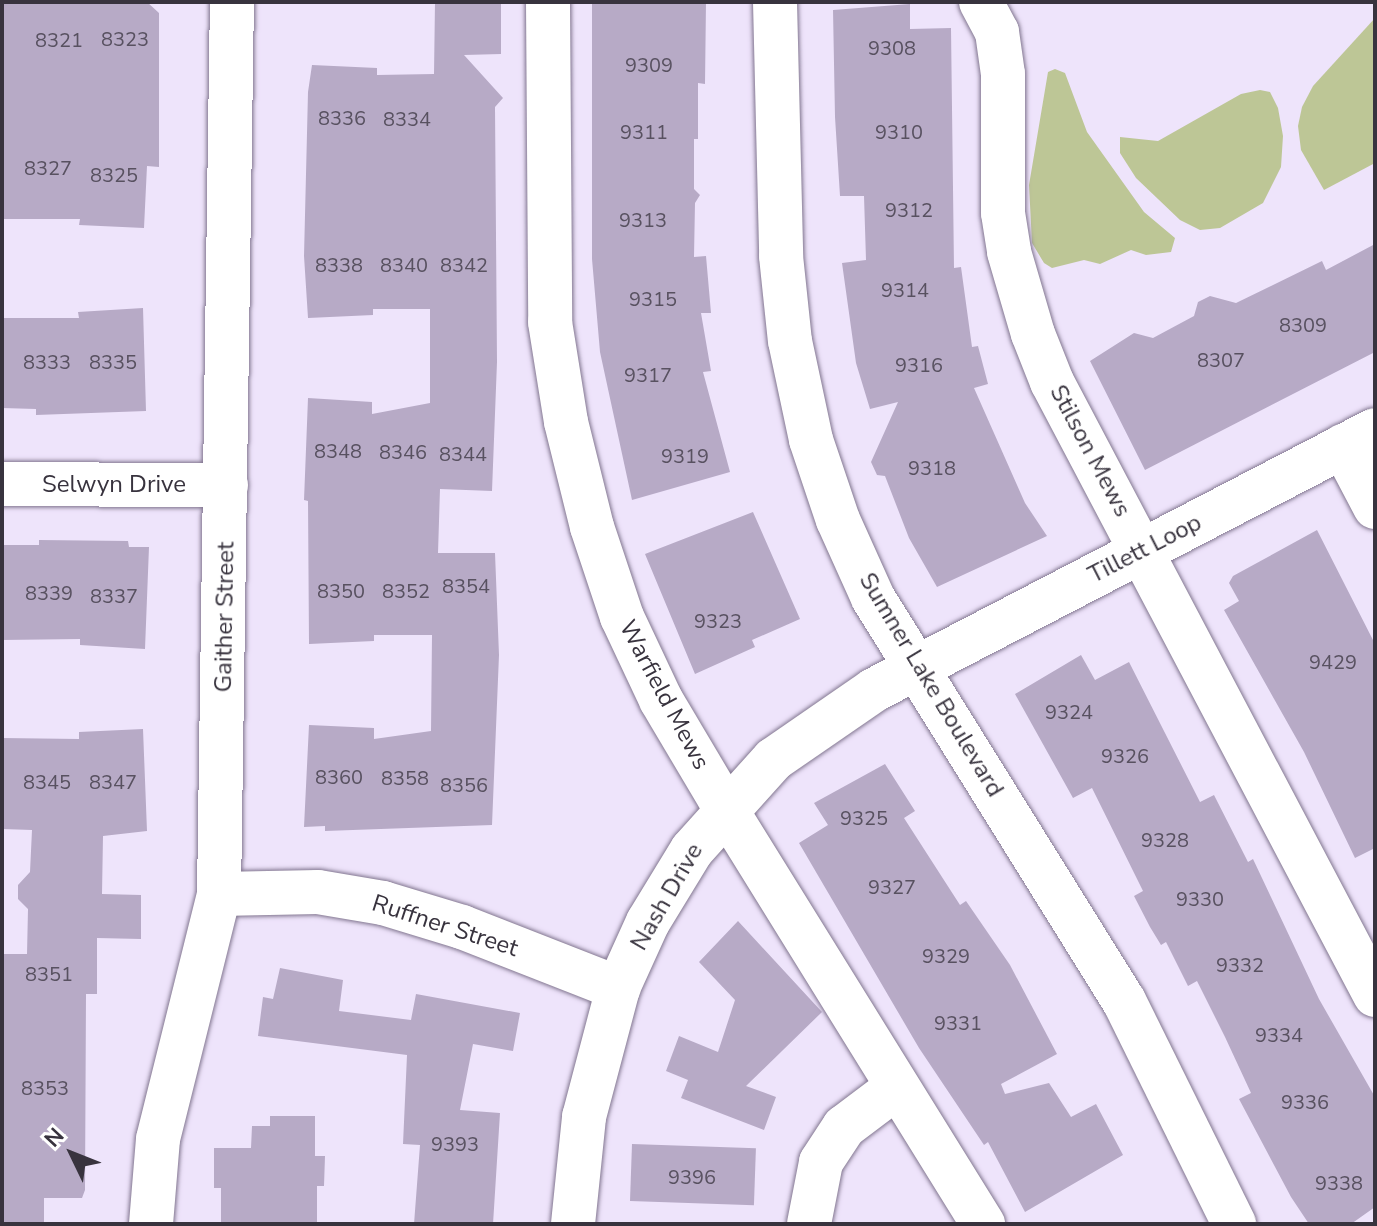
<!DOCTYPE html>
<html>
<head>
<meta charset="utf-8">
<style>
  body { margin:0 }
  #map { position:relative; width:1377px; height:1226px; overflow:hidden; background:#eee4fb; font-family:"Nunito Sans",sans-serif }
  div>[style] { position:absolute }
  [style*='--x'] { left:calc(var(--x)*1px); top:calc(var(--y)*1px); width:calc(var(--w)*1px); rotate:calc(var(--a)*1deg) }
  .green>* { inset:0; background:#bdc696 }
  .building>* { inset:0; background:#b7aac6; transform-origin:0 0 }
  .roads { filter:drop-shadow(0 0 2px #827690) drop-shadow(0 0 2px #827690) }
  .minor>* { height:44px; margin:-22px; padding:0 22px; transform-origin:22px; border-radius:22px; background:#fff }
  span { translate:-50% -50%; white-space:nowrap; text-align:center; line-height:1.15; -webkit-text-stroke:6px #fff; paint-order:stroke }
  .number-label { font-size:20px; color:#585160 }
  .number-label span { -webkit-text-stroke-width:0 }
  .street-label { font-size:24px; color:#38333e }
  .frame { position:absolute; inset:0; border:4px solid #38333e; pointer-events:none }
  .north { position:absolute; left:32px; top:1114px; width:80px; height:80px; -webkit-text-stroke:6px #fff; paint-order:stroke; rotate:313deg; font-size:22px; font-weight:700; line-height:32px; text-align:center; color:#38333e }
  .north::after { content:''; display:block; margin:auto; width:28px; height:36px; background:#38333e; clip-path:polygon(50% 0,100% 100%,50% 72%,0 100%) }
</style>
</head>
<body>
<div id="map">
  <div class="green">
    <div style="clip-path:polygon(1375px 18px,1375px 163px,1324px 190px,1301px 150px,1298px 126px,1302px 107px,1313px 86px)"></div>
    <div style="clip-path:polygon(1055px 69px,1065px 73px,1087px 132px,1144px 212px,1175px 238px,1171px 252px,1146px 255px,1131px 250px,1100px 264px,1084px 260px,1052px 268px,1044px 263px,1032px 243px,1029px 185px,1048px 72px)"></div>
    <div style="clip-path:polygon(1260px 90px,1270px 92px,1278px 108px,1283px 136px,1281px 167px,1263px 203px,1220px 228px,1200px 230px,1180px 220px,1136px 178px,1120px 153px,1120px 137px,1158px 141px,1241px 94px)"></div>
  </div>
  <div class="building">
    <div style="clip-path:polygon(2px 2px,147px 2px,159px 13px,159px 167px,147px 166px,144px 228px,79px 225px,80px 219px,2px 219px)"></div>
    <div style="clip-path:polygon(435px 2px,501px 2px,501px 54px,464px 55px,503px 98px,495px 107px,497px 362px,492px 491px,440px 489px,438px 553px,495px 553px,499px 655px,492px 825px,325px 831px,325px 826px,304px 827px,309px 725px,374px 728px,374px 739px,431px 731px,432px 635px,374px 635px,374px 641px,309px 644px,308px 501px,304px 500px,308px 398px,372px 402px,372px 414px,430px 403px,430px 309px,373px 309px,373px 315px,308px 318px,304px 256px,308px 92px,312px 65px,377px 68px,377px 75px,434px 74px)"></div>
    <div style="clip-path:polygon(592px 2px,706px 2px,705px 84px,698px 83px,698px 139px,694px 139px,694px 189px,700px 195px,695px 203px,694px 257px,706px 256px,711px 313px,701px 313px,711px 371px,703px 372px,730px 472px,632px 500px,600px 352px,592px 259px)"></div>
    <div style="clip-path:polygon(910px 4px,910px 29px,951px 28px,954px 268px,961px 267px,972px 347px,978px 346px,988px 384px,974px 388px,1025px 503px,1047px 536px,937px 587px,909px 538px,885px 476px,877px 475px,871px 462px,898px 402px,870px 409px,856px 363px,842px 263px,866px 260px,864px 196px,840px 196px,835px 117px,833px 10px)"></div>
    <div style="clip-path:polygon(1375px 244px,1375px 352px,1145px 470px,1090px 361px,1134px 333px,1153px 338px,1194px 316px,1198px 302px,1210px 296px,1236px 303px,1322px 261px,1326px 270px)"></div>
    <div style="clip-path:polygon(143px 308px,146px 411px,36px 415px,36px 409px,2px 408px,2px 318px,79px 318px,78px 312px)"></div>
    <div style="clip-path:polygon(753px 512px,800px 619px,752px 640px,755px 647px,695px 674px,645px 554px)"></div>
    <div style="clip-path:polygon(1317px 530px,1375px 644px,1375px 848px,1355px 858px,1304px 752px,1224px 610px,1239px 601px,1229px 583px,1233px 576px)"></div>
    <div style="clip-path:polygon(39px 540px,128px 541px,129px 547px,149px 547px,145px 649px,80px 645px,80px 639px,2px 640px,2px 545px,39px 545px)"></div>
    <div style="clip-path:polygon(1081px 655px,1095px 680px,1129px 662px,1200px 802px,1214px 795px,1248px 862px,1253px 859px,1319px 999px,1375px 1097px,1375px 1207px,1351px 1224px,1309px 1224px,1291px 1197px,1239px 1099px,1251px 1093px,1225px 1037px,1197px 981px,1188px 986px,1166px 942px,1161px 945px,1150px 927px,1134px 896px,1143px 891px,1092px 788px,1073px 798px,1015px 694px)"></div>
    <div style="clip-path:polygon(143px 729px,147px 831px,103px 836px,102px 894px,141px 895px,141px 939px,97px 938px,97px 994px,86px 994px,85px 1190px,82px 1198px,44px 1198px,44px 1224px,2px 1224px,2px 954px,27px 954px,28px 909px,18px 899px,18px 885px,30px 872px,32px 830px,2px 829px,2px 738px,79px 739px,79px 732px)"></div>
    <div style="clip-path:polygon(885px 764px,915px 811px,904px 818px,960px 905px,966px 901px,1010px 965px,1057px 1054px,1001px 1084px,1005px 1094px,1049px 1083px,1071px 1117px,1096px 1104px,1123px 1155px,1025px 1212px,988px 1142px,984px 1145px,919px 1048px,799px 843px,828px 825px,814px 803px)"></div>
    <div style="clip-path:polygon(738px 921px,822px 1012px,746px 1086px,776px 1097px,764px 1130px,681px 1098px,688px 1080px,666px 1071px,679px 1036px,718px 1052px,735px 1000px,699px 962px)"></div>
    <div style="clip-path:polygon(280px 968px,343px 980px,339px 1011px,411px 1020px,416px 994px,520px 1013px,513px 1051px,473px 1044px,460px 1110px,500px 1113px,493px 1224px,414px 1224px,420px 1145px,403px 1144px,407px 1055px,258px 1036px,263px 997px,273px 999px)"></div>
    <div style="clip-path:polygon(270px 1116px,315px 1116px,315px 1156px,325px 1156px,324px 1186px,317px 1186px,317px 1224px,221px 1224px,221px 1188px,214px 1188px,214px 1148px,251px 1148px,252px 1126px,270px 1126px)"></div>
    <div style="left:632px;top:1144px;width:124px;height:57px;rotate:2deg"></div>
  </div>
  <div class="roads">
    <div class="minor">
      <div style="--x:548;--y:2;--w:320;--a:89.6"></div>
      <div style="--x:550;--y:322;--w:101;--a:80.9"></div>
      <div style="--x:566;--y:422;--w:108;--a:76.1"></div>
      <div style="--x:592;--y:527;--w:95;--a:71.6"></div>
      <div style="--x:622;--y:617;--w:92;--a:64.8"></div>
      <div style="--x:661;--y:700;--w:126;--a:59.3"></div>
      <div style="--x:725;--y:808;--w:490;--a:58.2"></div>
      <div style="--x:775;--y:2;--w:254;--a:88.6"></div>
      <div style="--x:781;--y:256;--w:85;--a:84"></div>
      <div style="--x:790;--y:341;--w:101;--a:78"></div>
      <div style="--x:811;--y:440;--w:84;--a:71.4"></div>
      <div style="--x:838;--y:520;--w:85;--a:65.8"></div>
      <div style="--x:873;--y:598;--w:475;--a:58.1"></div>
      <div style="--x:1124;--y:1001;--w:249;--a:63.7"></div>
      <div style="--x:981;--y:2;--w:34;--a:62"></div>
      <div style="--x:997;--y:32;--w:42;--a:81.9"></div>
      <div style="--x:1003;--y:74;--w:139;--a:90"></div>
      <div style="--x:1003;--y:213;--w:39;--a:81"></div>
      <div style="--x:1009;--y:252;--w:85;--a:73.7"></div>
      <div style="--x:1033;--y:334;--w:52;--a:68.4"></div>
      <div style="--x:1052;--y:382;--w:693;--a:62.21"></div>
      <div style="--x:1343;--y:446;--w:69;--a:62.3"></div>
      <div style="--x:2;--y:484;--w:224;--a:0.3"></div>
      <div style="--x:219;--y:894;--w:99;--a:-1.2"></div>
      <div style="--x:318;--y:892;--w:66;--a:9.6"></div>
      <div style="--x:383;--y:903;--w:83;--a:16.9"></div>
      <div style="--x:462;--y:927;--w:168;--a:21.4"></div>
      <div style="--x:151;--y:1224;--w:85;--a:-85.3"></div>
      <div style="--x:158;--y:1139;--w:252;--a:-76"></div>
      <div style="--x:219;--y:894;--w:892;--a:-89.17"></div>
      <div style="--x:573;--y:1224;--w:108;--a:-84.1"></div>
      <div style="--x:584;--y:1117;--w:133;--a:-75.2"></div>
      <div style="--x:618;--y:988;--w:72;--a:-65.6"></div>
      <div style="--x:648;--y:922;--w:84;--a:-58.6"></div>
      <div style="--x:692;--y:850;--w:122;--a:-48"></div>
      <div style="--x:774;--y:759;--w:121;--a:-34.6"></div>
      <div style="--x:874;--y:690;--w:564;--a:-27.43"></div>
      <div style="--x:809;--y:1224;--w:63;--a:-79"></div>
      <div style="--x:821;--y:1162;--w:42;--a:-56.7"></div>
      <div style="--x:844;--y:1127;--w:66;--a:-37"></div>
    </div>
  </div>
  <div class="number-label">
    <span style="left:125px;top:39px">8323</span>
    <span style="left:59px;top:40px">8321</span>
    <span style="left:892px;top:48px">9308</span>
    <span style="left:649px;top:65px">9309</span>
    <span style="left:342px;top:118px">8336</span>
    <span style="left:407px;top:119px">8334</span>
    <span style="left:644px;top:132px">9311</span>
    <span style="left:899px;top:132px">9310</span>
    <span style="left:48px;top:168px">8327</span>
    <span style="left:114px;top:175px">8325</span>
    <span style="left:909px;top:210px">9312</span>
    <span style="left:643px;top:220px">9313</span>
    <span style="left:339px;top:265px">8338</span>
    <span style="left:404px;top:265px">8340</span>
    <span style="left:464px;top:265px">8342</span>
    <span style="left:905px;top:290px">9314</span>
    <span style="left:653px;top:299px">9315</span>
    <span style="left:1303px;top:325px">8309</span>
    <span style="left:1221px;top:360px">8307</span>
    <span style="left:47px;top:362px">8333</span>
    <span style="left:113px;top:362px">8335</span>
    <span style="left:919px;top:365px">9316</span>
    <span style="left:648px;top:375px">9317</span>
    <span style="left:338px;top:451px">8348</span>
    <span style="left:403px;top:452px">8346</span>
    <span style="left:463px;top:454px">8344</span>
    <span style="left:685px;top:456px">9319</span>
    <span style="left:932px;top:468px">9318</span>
    <span style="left:466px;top:586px">8354</span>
    <span style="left:341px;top:591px">8350</span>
    <span style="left:406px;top:591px">8352</span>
    <span style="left:49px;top:593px">8339</span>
    <span style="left:114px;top:596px">8337</span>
    <span style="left:718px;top:621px">9323</span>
    <span style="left:1333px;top:662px">9429</span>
    <span style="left:1069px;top:712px">9324</span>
    <span style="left:1125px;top:756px">9326</span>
    <span style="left:339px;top:777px">8360</span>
    <span style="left:405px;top:778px">8358</span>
    <span style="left:47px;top:782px">8345</span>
    <span style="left:113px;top:782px">8347</span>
    <span style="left:464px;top:785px">8356</span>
    <span style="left:864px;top:818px">9325</span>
    <span style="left:1165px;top:840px">9328</span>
    <span style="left:892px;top:887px">9327</span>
    <span style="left:1200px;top:899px">9330</span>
    <span style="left:946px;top:956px">9329</span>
    <span style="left:1240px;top:965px">9332</span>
    <span style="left:49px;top:974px">8351</span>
    <span style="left:958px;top:1023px">9331</span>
    <span style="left:1279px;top:1035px">9334</span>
    <span style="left:45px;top:1088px">8353</span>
    <span style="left:1305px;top:1102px">9336</span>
    <span style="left:455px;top:1144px">9393</span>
    <span style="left:692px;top:1177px">9396</span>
    <span style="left:1339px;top:1183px">9338</span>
  </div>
  <div class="street-label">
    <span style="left:1090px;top:451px;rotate:62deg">Stilson Mews</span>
    <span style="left:114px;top:485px">Selwyn Drive</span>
    <span style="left:1145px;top:549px;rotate:-27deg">Tillett Loop</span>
    <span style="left:225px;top:617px;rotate:-89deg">Gaither Street</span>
    <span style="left:931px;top:685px;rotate:59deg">Sumner Lake Boulevard</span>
    <span style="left:664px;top:695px;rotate:62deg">Warfield Mews</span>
    <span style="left:667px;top:897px;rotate:-60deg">Nash Drive</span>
    <span style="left:445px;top:926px;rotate:18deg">Ruffner Street</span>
  </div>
  <div class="frame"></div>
  <div class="north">N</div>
</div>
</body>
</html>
